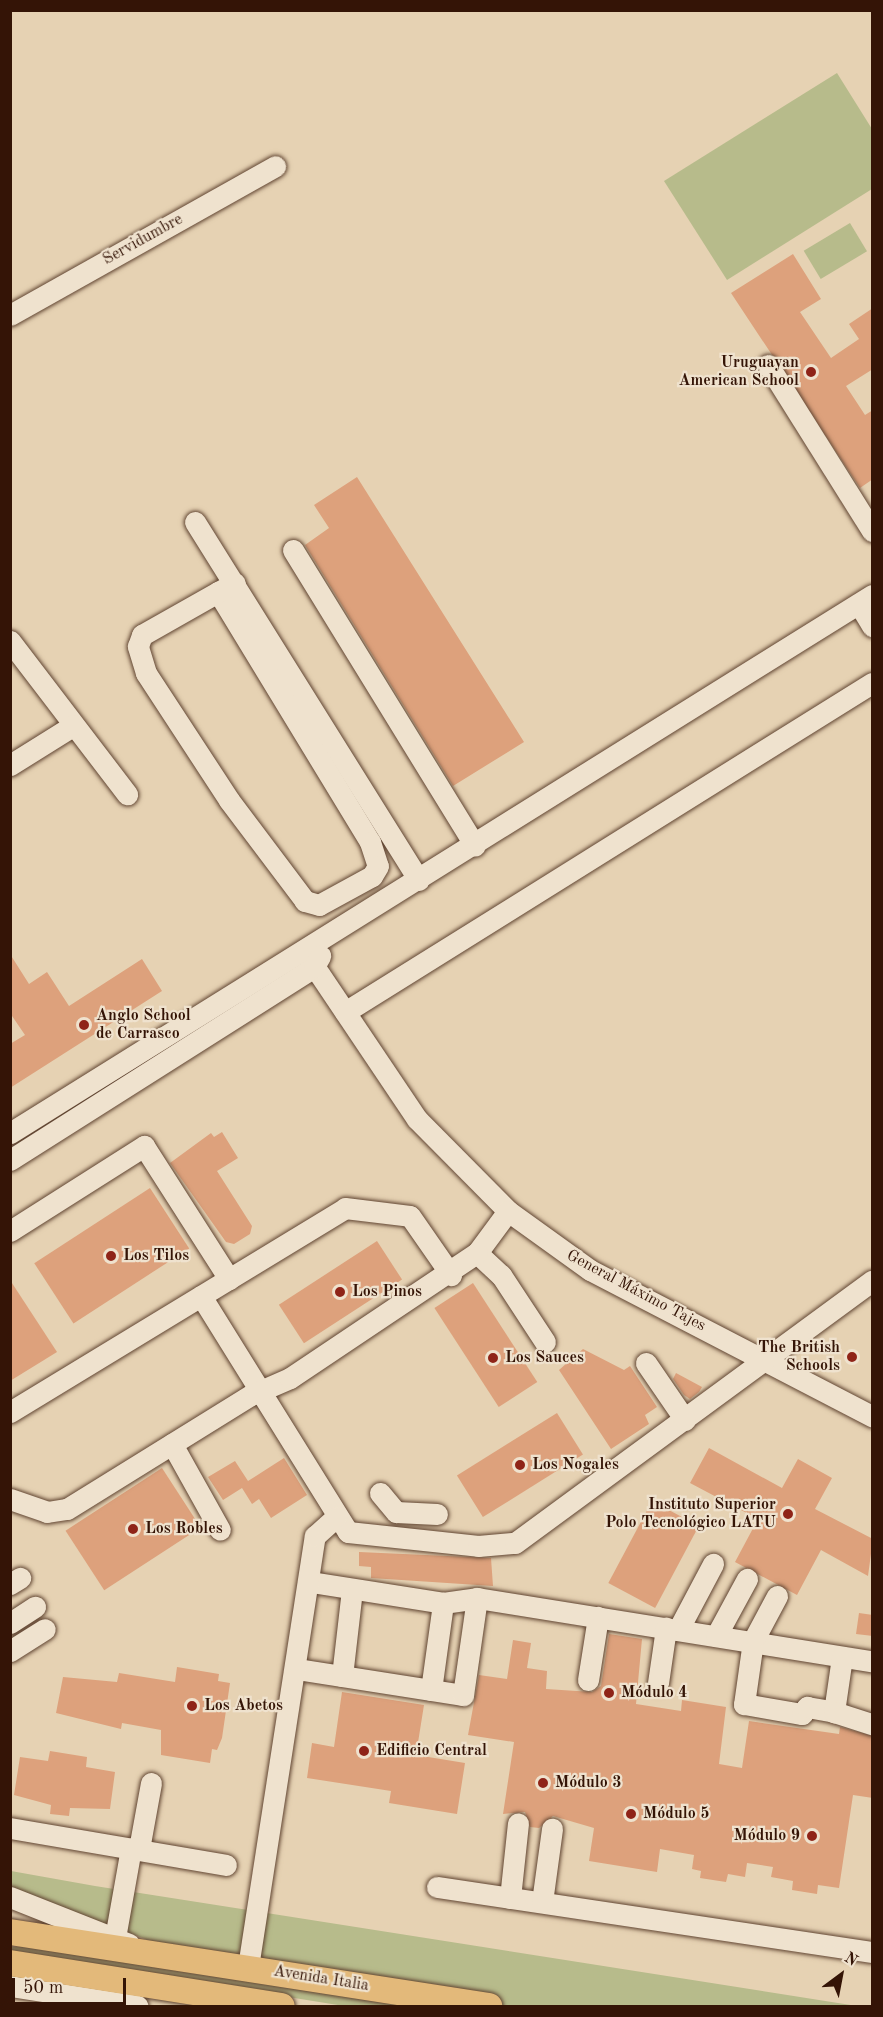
<!DOCTYPE html>
<html>
<head>
<meta charset="utf-8">
<style>
  body { margin:0 }
  #map { position:relative; width:883px; height:2017px; overflow:hidden; background:#e6d2b3; font-family:"Old Standard TT",serif }
  div>[style] { position:absolute }
  [style*='--x'] { left:calc(var(--x)*1px); top:calc(var(--y)*1px); width:calc(var(--w)*1px); rotate:calc(var(--a)*1deg) }
  .green>* { inset:0; background:#b7bb8b; transform-origin:0 0 }
  .building>* { inset:0; background:#dda17c; transform-origin:0 0 }
  .roads { filter:drop-shadow(0 0 2px #604431) drop-shadow(0 0 2px #604431) }
  .minor>* { height:21px; margin:-10.5px; padding:0 10.5px; transform-origin:10.5px; border-radius:10.5px; background:#efe2ce }
  .major>* { height:26px; margin:-13px; padding:0 13px; transform-origin:13px; border-radius:13px; background:#e3b97a }
  .dots>* { width:16px; height:16px; translate:-50% -50%; box-sizing:border-box; border:3px solid #efe2ce; border-radius:50% }
  span { translate:-50% -50%; white-space:nowrap; text-align:center; line-height:1.15; -webkit-text-stroke:4.5px #efe2ce; paint-order:stroke }
  .street-label { font-size:16px; color:#341406 }
  .poi-label { font-size:16px; color:#341406; font-weight:700 }
  .right { translate:-100% -50%; text-align:right }
  .left { translate:0 -50%; text-align:left }
  .frame { position:absolute; inset:0; border:12px solid #341406; pointer-events:none }
  .north { position:absolute; left:811px; top:1945px; width:60px; height:60px; -webkit-text-stroke:4px #efe2ce; paint-order:stroke; rotate:32deg; font-size:16px; font-weight:700; line-height:24px; text-align:center; color:#341406 }
  .north::after { content:''; display:block; margin:auto; width:21px; height:27px; background:#341406; clip-path:polygon(50% 0,100% 100%,50% 72%,0 100%) }
  .scale { position:absolute; left:12px; top:1978px; width:114px; height:27px; box-sizing:border-box; border:3px solid #341406; border-top:0; padding-left:8px; font-size:18px; line-height:21px; white-space:nowrap; color:#341406; -webkit-text-stroke:4px #efe2ce; paint-order:stroke }
</style>
</head>
<body>
<div id="map">
  <div class="green">
    <div style="clip-path:polygon(837px 73px,872px 129px,872px 189px,727px 280px,664px 181px)"></div>
    <div style="left:850px;top:223px;width:33px;height:54px;rotate:59deg"></div>
    <div style="clip-path:polygon(11px 1871px,95px 1886px,857px 2006px,504px 2006px,174px 1950px,11px 1888px)"></div>
    <div style="clip-path:polygon(38px 1946px,426px 2006px,344px 2006px,11px 1952px,10px 1947px)"></div>
  </div>
  <div class="building">
    <div style="clip-path:polygon(793px 254px,821px 299px,800px 312px,831px 358px,859px 339px,849px 324px,873px 308px,873px 369px,846px 386px,865px 415px,873px 410px,873px 479px,860px 488px,731px 293px)"></div>
    <div style="clip-path:polygon(357px 477px,524px 742px,453px 786px,305px 545px,329px 528px,314px 505px)"></div>
    <div style="clip-path:polygon(10px 954px,29px 984px,47px 972px,69px 1006px,142px 959px,162px 991px,10px 1088px,10px 1044px,25px 1035px,10px 1013px)"></div>
    <div style="clip-path:polygon(222px 1132px,238px 1158px,217px 1171px,252px 1226px,250px 1234px,234px 1244px,226px 1242px,170px 1163px,211px 1133px,214px 1137px)"></div>
    <div style="left:150px;top:1188px;width:72px;height:138px;rotate:57deg"></div>
    <div style="left:377px;top:1241px;width:46px;height:117px;rotate:57deg"></div>
    <div style="clip-path:polygon(10px 1280px,57px 1352px,10px 1381px)"></div>
    <div style="left:473px;top:1283px;width:118px;height:46px;rotate:57deg"></div>
    <div style="clip-path:polygon(583px 1349px,624px 1370px,630px 1366px,657px 1407px,645px 1415px,649px 1424px,611px 1449px,559px 1370px)"></div>
    <div style="clip-path:polygon(676px 1373px,702px 1387px,699px 1392px,690px 1399px,684px 1395px,673px 1379px)"></div>
    <div style="left:557px;top:1413px;width:49px;height:118px;rotate:58deg"></div>
    <div style="clip-path:polygon(709px 1448px,782px 1488px,798px 1459px,832px 1478px,815px 1509px,873px 1539px,868px 1576px,821px 1550px,797px 1595px,735px 1562px,758px 1519px,690px 1483px)"></div>
    <div style="clip-path:polygon(284px 1458px,307px 1495px,271px 1518px,259px 1499px,252px 1504px,242px 1488px,223px 1500px,208px 1477px,235px 1461px,248px 1481px)"></div>
    <div style="left:162px;top:1468px;width:71px;height:115px;rotate:57deg"></div>
    <div style="left:652px;top:1501px;width:53px;height:93px;rotate:28deg"></div>
    <div style="clip-path:polygon(359px 1552px,491px 1558px,493px 1586px,371px 1578px,371px 1567px,359px 1566px)"></div>
    <div style="clip-path:polygon(859px 1613px,873px 1615px,873px 1636px,856px 1634px)"></div>
    <div style="clip-path:polygon(609px 1634px,642px 1639px,636px 1704px,681px 1711px,682px 1700px,726px 1707px,719px 1764px,742px 1768px,749px 1721px,839px 1734px,840px 1727px,873px 1736px,873px 1798px,853px 1795px,839px 1888px,818px 1885px,817px 1894px,792px 1890px,793px 1881px,771px 1877px,773px 1867px,747px 1863px,745px 1877px,728px 1874px,726px 1882px,700px 1878px,701px 1871px,692px 1869px,694px 1855px,660px 1849px,657px 1872px,589px 1861px,594px 1828px,553px 1816px,539px 1828px,530px 1827px,525px 1812px,503px 1814px,514px 1742px,468px 1735px,479px 1675px,507px 1679px,513px 1640px,531px 1643px,527px 1668px,547px 1671px,546px 1689px,592px 1692px,601px 1686px)"></div>
    <div style="clip-path:polygon(177px 1667px,219px 1674px,218px 1681px,230px 1683px,222px 1738px,217px 1750px,212px 1749px,210px 1763px,161px 1755px,161px 1730px,122px 1723px,121px 1729px,56px 1713px,63px 1677px,117px 1682px,119px 1673px,175px 1682px)"></div>
    <div style="clip-path:polygon(342px 1692px,424px 1705px,416px 1755px,465px 1763px,457px 1814px,389px 1803px,391px 1791px,307px 1778px,312px 1743px,334px 1747px)"></div>
    <div style="clip-path:polygon(50px 1751px,87px 1757px,86px 1767px,115px 1772px,110px 1809px,70px 1808px,69px 1816px,50px 1814px,51px 1805px,14px 1795px,20px 1757px,48px 1761px)"></div>
  </div>
  <div class="roads">
    <div class="minor">
      <div style="--x:10;--y:315;--w:304;--a:-29.3"></div>
      <div style="--x:768;--y:365;--w:196;--a:57.9"></div>
      <div style="--x:195;--y:522;--w:422;--a:58"></div>
      <div style="--x:293;--y:550;--w:347;--a:58.4"></div>
      <div style="--x:218;--y:592;--w:293;--a:58.7"></div>
      <div style="--x:370;--y:842;--w:25;--a:72"></div>
      <div style="--x:378;--y:866;--w:12;--a:121"></div>
      <div style="--x:372;--y:876;--w:60;--a:151.3"></div>
      <div style="--x:319;--y:905;--w:15;--a:-164"></div>
      <div style="--x:305;--y:901;--w:126;--a:-127"></div>
      <div style="--x:229;--y:800;--w:152;--a:-123.2"></div>
      <div style="--x:146;--y:673;--w:28;--a:-107"></div>
      <div style="--x:138;--y:646;--w:12;--a:-70"></div>
      <div style="--x:142;--y:635;--w:87;--a:-29.5"></div>
      <div style="--x:218;--y:592;--w:19;--a:-28"></div>
      <div style="--x:859;--y:604;--w:26;--a:59"></div>
      <div style="--x:10;--y:641;--w:193;--a:52.6"></div>
      <div style="--x:10;--y:765;--w:75;--a:-32"></div>
      <div style="--x:304;--y:951;--w:202;--a:56.1"></div>
      <div style="--x:417;--y:1119;--w:129;--a:45.3"></div>
      <div style="--x:508;--y:1211;--w:101;--a:35.7"></div>
      <div style="--x:590;--y:1270;--w:318;--a:27.4"></div>
      <div style="--x:345;--y:1012;--w:621;--a:-31.98"></div>
      <div style="--x:10;--y:1133;--w:1016;--a:-31.97"></div>
      <div style="--x:10;--y:1160;--w:360;--a:-32.4"></div>
      <div style="--x:314;--y:967;--w:13;--a:-61"></div>
      <div style="--x:508;--y:1211;--w:52;--a:126.4"></div>
      <div style="--x:477;--y:1253;--w:33;--a:43"></div>
      <div style="--x:501;--y:1275;--w:80;--a:56.7"></div>
      <div style="--x:10;--y:1231;--w:159;--a:-32.4"></div>
      <div style="--x:144;--y:1146;--w:158;--a:57.4"></div>
      <div style="--x:201;--y:1296;--w:278;--a:58.1"></div>
      <div style="--x:348;--y:1532;--w:131;--a:6.1"></div>
      <div style="--x:478;--y:1546;--w:37;--a:-5"></div>
      <div style="--x:515;--y:1543;--w:443;--a:-36.3"></div>
      <div style="--x:646;--y:1363;--w:69;--a:55.6"></div>
      <div style="--x:10;--y:1412;--w:392;--a:-31.3"></div>
      <div style="--x:345;--y:1208;--w:65;--a:7"></div>
      <div style="--x:410;--y:1216;--w:72;--a:55.2"></div>
      <div style="--x:172;--y:1444;--w:98;--a:60.8"></div>
      <div style="--x:380;--y:1493;--w:25;--a:50"></div>
      <div style="--x:396;--y:1512;--w:41;--a:2.8"></div>
      <div style="--x:10;--y:1499;--w:39;--a:19"></div>
      <div style="--x:47;--y:1512;--w:20;--a:-9"></div>
      <div style="--x:67;--y:1509;--w:216;--a:-31.8"></div>
      <div style="--x:251;--y:1395;--w:43;--a:-23.6"></div>
      <div style="--x:290;--y:1378;--w:225;--a:-33.8"></div>
      <div style="--x:311;--y:1582;--w:134;--a:9"></div>
      <div style="--x:443;--y:1603;--w:34;--a:-8"></div>
      <div style="--x:477;--y:1598;--w:400;--a:9.1"></div>
      <div style="--x:10;--y:1584;--w:12;--a:-31"></div>
      <div style="--x:777;--y:1596;--w:51;--a:118.1"></div>
      <div style="--x:753;--y:1641;--w:64;--a:98.1"></div>
      <div style="--x:744;--y:1704;--w:59;--a:9.8"></div>
      <div style="--x:802;--y:1714;--w:9;--a:-54"></div>
      <div style="--x:807;--y:1707;--w:27;--a:10"></div>
      <div style="--x:10;--y:1623;--w:30;--a:-33"></div>
      <div style="--x:678;--y:1630;--w:75;--a:-62.1"></div>
      <div style="--x:716;--y:1636;--w:65;--a:-61.5"></div>
      <div style="--x:10;--y:1651;--w:41;--a:-32.2"></div>
      <div style="--x:842;--y:1657;--w:56;--a:98.3"></div>
      <div style="--x:834;--y:1712;--w:40;--a:18"></div>
      <div style="--x:297;--y:1669;--w:168;--a:8.9"></div>
      <div style="--x:463;--y:1695;--w:98;--a:-81.8"></div>
      <div style="--x:342;--y:1676;--w:87;--a:-83.4"></div>
      <div style="--x:588;--y:1680;--w:64;--a:-81"></div>
      <div style="--x:658;--y:1683;--w:56;--a:-81.7"></div>
      <div style="--x:431;--y:1690;--w:88;--a:-82.1"></div>
      <div style="--x:10;--y:1828;--w:219;--a:9.7"></div>
      <div style="--x:139;--y:1849;--w:67;--a:-79.7"></div>
      <div style="--x:437;--y:1887;--w:440;--a:8.5"></div>
      <div style="--x:10;--y:1897;--w:128;--a:21.6"></div>
      <div style="--x:510;--y:1898;--w:75;--a:-83.9"></div>
      <div style="--x:542;--y:1902;--w:74;--a:-82.2"></div>
      <div style="--x:115;--y:1938;--w:91;--a:-79.9"></div>
      <div style="--x:248;--y:1967;--w:436;--a:-81.2"></div>
      <div style="--x:315;--y:1536;--w:28;--a:-42"></div>
      <div style="--x:10;--y:1986;--w:129;--a:8.9"></div>
    </div>
    <div class="major">
      <div style="--x:10;--y:1932;--w:485;--a:8.8"></div>
      <div style="--x:10;--y:1963;--w:275;--a:9"></div>
    </div>
  </div>
  <div class="dots">
    <div style="left:811px;top:372px;background:#8f2418"></div>
    <div style="left:84px;top:1025px;background:#8f2418"></div>
    <div style="left:111px;top:1256px;background:#8f2418"></div>
    <div style="left:340px;top:1292px;background:#8f2418"></div>
    <div style="left:852px;top:1357px;background:#8f2418"></div>
    <div style="left:493px;top:1358px;background:#8f2418"></div>
    <div style="left:520px;top:1465px;background:#8f2418"></div>
    <div style="left:788px;top:1514px;background:#8f2418"></div>
    <div style="left:133px;top:1529px;background:#8f2418"></div>
    <div style="left:609px;top:1693px;background:#8f2418"></div>
    <div style="left:192px;top:1706px;background:#8f2418"></div>
    <div style="left:364px;top:1751px;background:#8f2418"></div>
    <div style="left:543px;top:1783px;background:#8f2418"></div>
    <div style="left:631px;top:1814px;background:#8f2418"></div>
    <div style="left:812px;top:1836px;background:#8f2418"></div>
  </div>
  <div class="street-label">
    <span style="left:143px;top:240px;rotate:-29deg">Servidumbre</span>
    <span style="left:636px;top:1291px;rotate:28deg">General Máximo Tajes</span>
    <span style="left:321px;top:1979px;rotate:9deg">Avenida Italia</span>
  </div>
  <div class="poi-label">
    <span class="right" style="left:799px;top:372px">Uruguayan<br>American School</span>
    <span class="left" style="left:96px;top:1025px">Anglo School<br>de Carrasco</span>
    <span class="left" style="left:123px;top:1256px">Los Tilos</span>
    <span class="left" style="left:352px;top:1292px">Los Pinos</span>
    <span class="right" style="left:840px;top:1357px">The British<br>Schools</span>
    <span class="left" style="left:505px;top:1358px">Los Sauces</span>
    <span class="left" style="left:532px;top:1465px">Los Nogales</span>
    <span class="right" style="left:776px;top:1514px">Instituto Superior<br>Polo Tecnológico LATU</span>
    <span class="left" style="left:145px;top:1529px">Los Robles</span>
    <span class="left" style="left:621px;top:1693px">Módulo 4</span>
    <span class="left" style="left:204px;top:1706px">Los Abetos</span>
    <span class="left" style="left:376px;top:1751px">Edificio Central</span>
    <span class="left" style="left:555px;top:1783px">Módulo 3</span>
    <span class="left" style="left:643px;top:1814px">Módulo 5</span>
    <span class="right" style="left:800px;top:1836px">Módulo 9</span>
  </div>
  <div class="frame"></div>
  <div class="north">N</div>
  <div class="scale">50 m</div>
</div>
</body>
</html>
